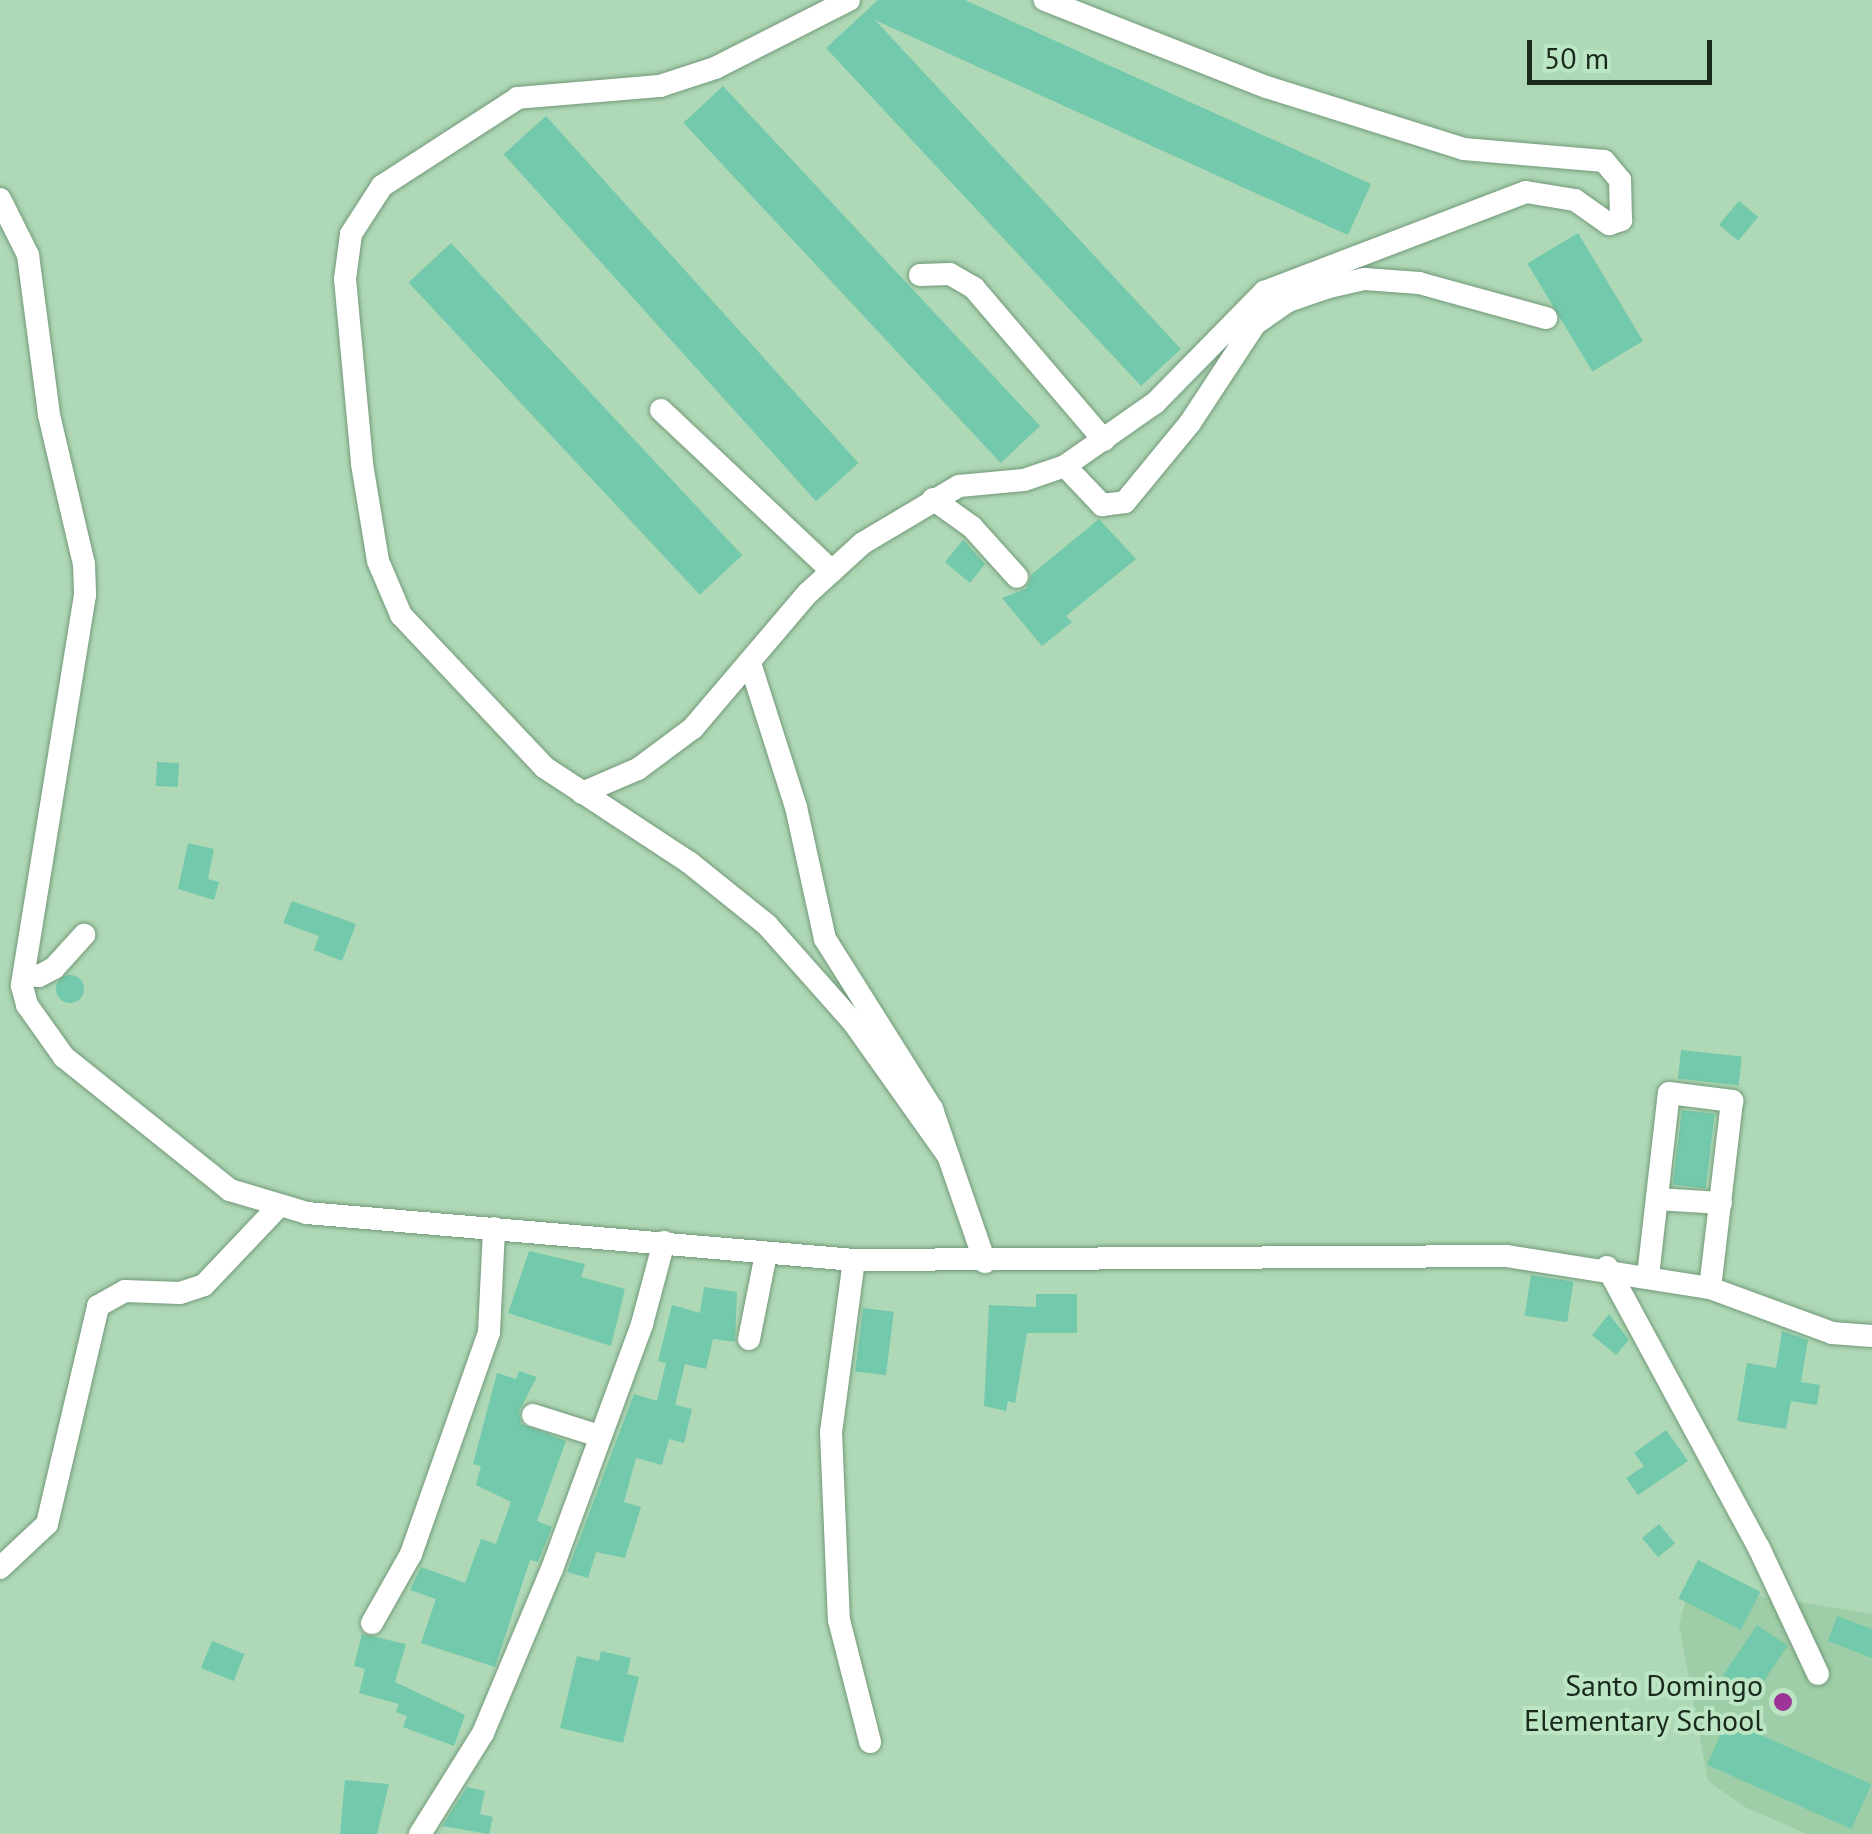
<!DOCTYPE html>
<html>
<head>
<meta charset="utf-8">
<style>
  body { margin:0 }
  #map { position:relative; width:1872px; height:1834px; overflow:hidden; background:#afd8b6; font-family:"PT Sans",sans-serif }
  div>[style] { position:absolute }
  [style*='--x'] { left:calc(var(--x)*1px); top:calc(var(--y)*1px); width:calc(var(--w)*1px); rotate:calc(var(--a)*1deg) }
  .built>* { inset:0; background:#9ecea7 }
  .building>* { inset:0; background:#72c9ab; transform-origin:0 0 }
  .round { border-radius:50% }
  .roads { filter:drop-shadow(0 0 2px #729979) drop-shadow(0 0 2px #729979) }
  .minor>* { height:22px; margin:-11px; padding:0 11px; transform-origin:11px; border-radius:11px; background:#fff }
  .dots>* { width:28px; height:28px; translate:-50% -50%; box-sizing:border-box; border:5px solid #bce5c3; border-radius:50% }
  span { translate:-50% -50%; white-space:nowrap; text-align:center; line-height:1.15; -webkit-text-stroke:8px #bce5c3; paint-order:stroke }
  .poi-label { font-size:30px; color:#1a2a1d }
  .right { translate:-100% -50%; text-align:right }
  .scale { position:absolute; left:1527px; top:40px; width:185px; height:45px; box-sizing:border-box; border:5px solid #1a2a1d; border-top:0; padding-left:12px; font-size:30px; line-height:35px; white-space:nowrap; color:#1a2a1d; -webkit-text-stroke:8px #bce5c3; paint-order:stroke }
</style>
</head>
<body>
<div id="map">
  <div class="built">
    <div style="clip-path:polygon(1690px 1585px,1872px 1614px,1872px 1834px,1807px 1834px,1745px 1807px,1708px 1781px,1679px 1624px)"></div>
  </div>
  <div class="building">
    <div style="clip-path:polygon(878px 0,965px 0,1371px 184px,1348px 235px,875px 20px,1181px 349px,1141px 386px,826px 48px)"></div>
    <div style="left:723px;top:86px;width:465px;height:54px;rotate:47deg"></div>
    <div style="left:546px;top:116px;width:467px;height:57px;rotate:48deg"></div>
    <div style="left:1739px;top:201px;width:25px;height:31px;rotate:40deg"></div>
    <div style="left:1578px;top:233px;width:126px;height:59px;rotate:59deg"></div>
    <div style="left:451px;top:243px;width:427px;height:58px;rotate:47deg"></div>
    <div style="clip-path:polygon(1099px 519px,1136px 559px,1066px 616px,1072px 622px,1042px 646px,1002px 598px,1026px 589px,1032px 574px)"></div>
    <div style="clip-path:polygon(963px 540px,985px 564px,970px 583px,945px 562px)"></div>
    <div style="left:157px;top:762px;width:22px;height:24px;rotate:3deg"></div>
    <div style="clip-path:polygon(188px 843px,214px 849px,208px 879px,219px 882px,214px 900px,178px 889px)"></div>
    <div style="clip-path:polygon(292px 901px,356px 924px,342px 961px,314px 950px,319px 936px,283px 923px)"></div>
    <div class="round" style="left:56px;top:975px;width:28px;height:28px"></div>
    <div style="left:1681px;top:1050px;width:61px;height:29px;rotate:6deg"></div>
    <div style="left:1682px;top:1110px;width:33px;height:75px;rotate:7deg"></div>
    <div style="clip-path:polygon(529px 1251px,585px 1264px,581px 1277px,625px 1289px,611px 1346px,508px 1313px)"></div>
    <div style="left:1531px;top:1275px;width:43px;height:41px;rotate:9deg"></div>
    <div style="clip-path:polygon(704px 1287px,737px 1292px,735px 1342px,713px 1339px,706px 1369px,685px 1364px,675px 1405px,692px 1409px,684px 1443px,669px 1439px,662px 1465px,636px 1458px,624px 1502px,641px 1507px,625px 1558px,596px 1552px,588px 1578px,567px 1572px,634px 1394px,657px 1401px,666px 1363px,658px 1361px,672px 1305px,700px 1313px)"></div>
    <div style="clip-path:polygon(1036px 1294px,1077px 1294px,1077px 1333px,1027px 1333px,1015px 1403px,1008px 1401px,1006px 1411px,984px 1406px,989px 1305px,1036px 1307px)"></div>
    <div style="left:863px;top:1308px;width:31px;height:64px;rotate:7deg"></div>
    <div style="clip-path:polygon(1609px 1314px,1629px 1340px,1616px 1355px,1592px 1335px)"></div>
    <div style="clip-path:polygon(1782px 1331px,1808px 1340px,1801px 1382px,1820px 1385px,1817px 1405px,1791px 1401px,1786px 1429px,1737px 1421px,1747px 1363px,1776px 1368px)"></div>
    <div style="clip-path:polygon(519px 1371px,537px 1377px,519px 1411px,521px 1424px,566px 1441px,537px 1521px,552px 1527px,538px 1562px,530px 1560px,495px 1667px,421px 1643px,436px 1599px,410px 1590px,421px 1567px,465px 1583px,481px 1539px,496px 1544px,511px 1502px,476px 1485px,481px 1466px,473px 1464px,497px 1373px,516px 1379px)"></div>
    <div style="clip-path:polygon(1666px 1430px,1688px 1461px,1638px 1495px,1626px 1478px,1644px 1466px,1634px 1453px)"></div>
    <div style="left:1659px;top:1524px;width:25px;height:22px;rotate:50deg"></div>
    <div style="left:1698px;top:1560px;width:70px;height:43px;rotate:27deg"></div>
    <div style="clip-path:polygon(1837px 1616px,1872px 1629px,1872px 1658px,1828px 1641px)"></div>
    <div style="left:1757px;top:1625px;width:37px;height:61px;rotate:34deg"></div>
    <div style="clip-path:polygon(362px 1634px,406px 1644px,395px 1682px,465px 1715px,454px 1746px,403px 1727px,407px 1716px,396px 1712px,399px 1704px,359px 1693px,365px 1669px,354px 1666px)"></div>
    <div style="left:212px;top:1641px;width:35px;height:29px;rotate:22deg"></div>
    <div style="clip-path:polygon(601px 1651px,631px 1658px,627px 1674px,639px 1677px,623px 1743px,560px 1728px,577px 1656px,599px 1661px)"></div>
    <div style="left:1727px;top:1720px;width:158px;height:49px;rotate:24deg"></div>
    <div style="clip-path:polygon(345px 1780px,389px 1784px,377px 1834px,340px 1834px)"></div>
    <div style="clip-path:polygon(467px 1787px,485px 1791px,480px 1814px,493px 1817px,489px 1834px,442px 1826px)"></div>
  </div>
  <div class="roads">
    <div class="minor">
      <div style="--x:849;--y:0;--w:150;--a:153.1"></div>
      <div style="--x:715;--y:68;--w:58;--a:161.9"></div>
      <div style="--x:660;--y:86;--w:143;--a:175.2"></div>
      <div style="--x:518;--y:98;--w:162;--a:147.1"></div>
      <div style="--x:382;--y:186;--w:57;--a:122.9"></div>
      <div style="--x:351;--y:234;--w:45;--a:97.6"></div>
      <div style="--x:345;--y:279;--w:186;--a:84.7"></div>
      <div style="--x:362;--y:464;--w:98;--a:80.6"></div>
      <div style="--x:378;--y:561;--w:59;--a:66.9"></div>
      <div style="--x:401;--y:615;--w:209;--a:46.7"></div>
      <div style="--x:544;--y:767;--w:175;--a:33.3"></div>
      <div style="--x:690;--y:863;--w:99;--a:38.8"></div>
      <div style="--x:767;--y:925;--w:131;--a:48.4"></div>
      <div style="--x:854;--y:1023;--w:163;--a:54.7"></div>
      <div style="--x:0;--y:199;--w:63;--a:63.4"></div>
      <div style="--x:28;--y:255;--w:161;--a:82.5"></div>
      <div style="--x:49;--y:415;--w:153;--a:76.8"></div>
      <div style="--x:84;--y:564;--w:31;--a:88"></div>
      <div style="--x:85;--y:595;--w:396;--a:99.2"></div>
      <div style="--x:22;--y:986;--w:20;--a:75"></div>
      <div style="--x:27;--y:1005;--w:64;--a:54.6"></div>
      <div style="--x:64;--y:1057;--w:213;--a:38.7"></div>
      <div style="--x:230;--y:1190;--w:80;--a:16.6"></div>
      <div style="--x:307;--y:1213;--w:549;--a:4.91"></div>
      <div style="--x:854;--y:1260;--w:653;--a:-0.35"></div>
      <div style="--x:1507;--y:1256;--w:206;--a:9"></div>
      <div style="--x:1710;--y:1288;--w:130;--a:20.2"></div>
      <div style="--x:1832;--y:1333;--w:40;--a:4.3"></div>
      <div style="--x:920;--y:275;--w:30;--a:-2"></div>
      <div style="--x:950;--y:274;--w:28;--a:30"></div>
      <div style="--x:974;--y:288;--w:200;--a:49.5"></div>
      <div style="--x:661;--y:410;--w:235;--a:43.3"></div>
      <div style="--x:1065;--y:466;--w:54;--a:46.5"></div>
      <div style="--x:1102;--y:505;--w:23;--a:-7"></div>
      <div style="--x:1125;--y:502;--w:102;--a:-50.6"></div>
      <div style="--x:1190;--y:423;--w:118;--a:-56.7"></div>
      <div style="--x:1255;--y:324;--w:40;--a:-34.9"></div>
      <div style="--x:1288;--y:301;--w:43;--a:-18.9"></div>
      <div style="--x:1329;--y:287;--w:37;--a:-13"></div>
      <div style="--x:1365;--y:279;--w:54;--a:4.2"></div>
      <div style="--x:1419;--y:283;--w:132;--a:15.4"></div>
      <div style="--x:933;--y:499;--w:48;--a:35.7"></div>
      <div style="--x:972;--y:527;--w:67;--a:48"></div>
      <div style="--x:750;--y:663;--w:151;--a:72.3"></div>
      <div style="--x:796;--y:807;--w:135;--a:77.6"></div>
      <div style="--x:825;--y:939;--w:201;--a:57.8"></div>
      <div style="--x:932;--y:1109;--w:162;--a:70.9"></div>
      <div style="--x:582;--y:793;--w:61;--a:-23.2"></div>
      <div style="--x:638;--y:769;--w:69;--a:-36.7"></div>
      <div style="--x:693;--y:728;--w:177;--a:-49.6"></div>
      <div style="--x:808;--y:593;--w:74;--a:-42.3"></div>
      <div style="--x:863;--y:543;--w:112;--a:-30.7"></div>
      <div style="--x:959;--y:486;--w:65;--a:-5.3"></div>
      <div style="--x:1024;--y:480;--w:43;--a:-18.9"></div>
      <div style="--x:1065;--y:466;--w:110;--a:-35"></div>
      <div style="--x:1155;--y:403;--w:156;--a:-45.5"></div>
      <div style="--x:1264;--y:292;--w:280;--a:-20.9"></div>
      <div style="--x:1526;--y:192;--w:50;--a:9.3"></div>
      <div style="--x:1575;--y:200;--w:42;--a:35.2"></div>
      <div style="--x:1609;--y:224;--w:13;--a:-18"></div>
      <div style="--x:1621;--y:220;--w:40;--a:-91.4"></div>
      <div style="--x:1620;--y:180;--w:25;--a:-130"></div>
      <div style="--x:1604;--y:161;--w:141;--a:-175.1"></div>
      <div style="--x:1464;--y:149;--w:207;--a:-162.6"></div>
      <div style="--x:1266;--y:87;--w:238;--a:-158.5"></div>
      <div style="--x:24;--y:974;--w:15;--a:8"></div>
      <div style="--x:39;--y:976;--w:17;--a:-28"></div>
      <div style="--x:54;--y:968;--w:45;--a:-47.7"></div>
      <div style="--x:1657;--y:1199;--w:64;--a:3.6"></div>
      <div style="--x:854;--y:1260;--w:174;--a:97.6"></div>
      <div style="--x:831;--y:1432;--w:188;--a:87.6"></div>
      <div style="--x:839;--y:1620;--w:126;--a:75.7"></div>
      <div style="--x:1607;--y:1267;--w:319;--a:61.6"></div>
      <div style="--x:1759;--y:1548;--w:139;--a:64.9"></div>
      <div style="--x:1648;--y:1276;--w:184;--a:-83.5"></div>
      <div style="--x:1669;--y:1093;--w:64;--a:7.2"></div>
      <div style="--x:1732;--y:1101;--w:188;--a:96.7"></div>
      <div style="--x:749;--y:1339;--w:87;--a:-78.7"></div>
      <div style="--x:533;--y:1415;--w:66;--a:17.6"></div>
      <div style="--x:0;--y:1568;--w:64;--a:-43.1"></div>
      <div style="--x:47;--y:1524;--w:224;--a:-76.8"></div>
      <div style="--x:98;--y:1306;--w:31;--a:-29"></div>
      <div style="--x:125;--y:1291;--w:55;--a:2.1"></div>
      <div style="--x:180;--y:1293;--w:25;--a:-18"></div>
      <div style="--x:204;--y:1285;--w:106;--a:-46.5"></div>
      <div style="--x:372;--y:1623;--w:79;--a:-60.5"></div>
      <div style="--x:411;--y:1554;--w:235;--a:-70.6"></div>
      <div style="--x:489;--y:1332;--w:104;--a:-87.2"></div>
      <div style="--x:420;--y:1834;--w:119;--a:-58"></div>
      <div style="--x:483;--y:1733;--w:178;--a:-67.2"></div>
      <div style="--x:552;--y:1569;--w:261;--a:-69.8"></div>
      <div style="--x:642;--y:1324;--w:85;--a:-75"></div>
    </div>
  </div>
  <div class="dots">
    <div style="left:1783px;top:1702px;background:#9d3598"></div>
  </div>
  <div class="poi-label">
    <span class="right" style="left:1763px;top:1702px">Santo Domingo<br>Elementary School</span>
  </div>
  <div class="scale">50 m</div>
</div>
</body>
</html>
